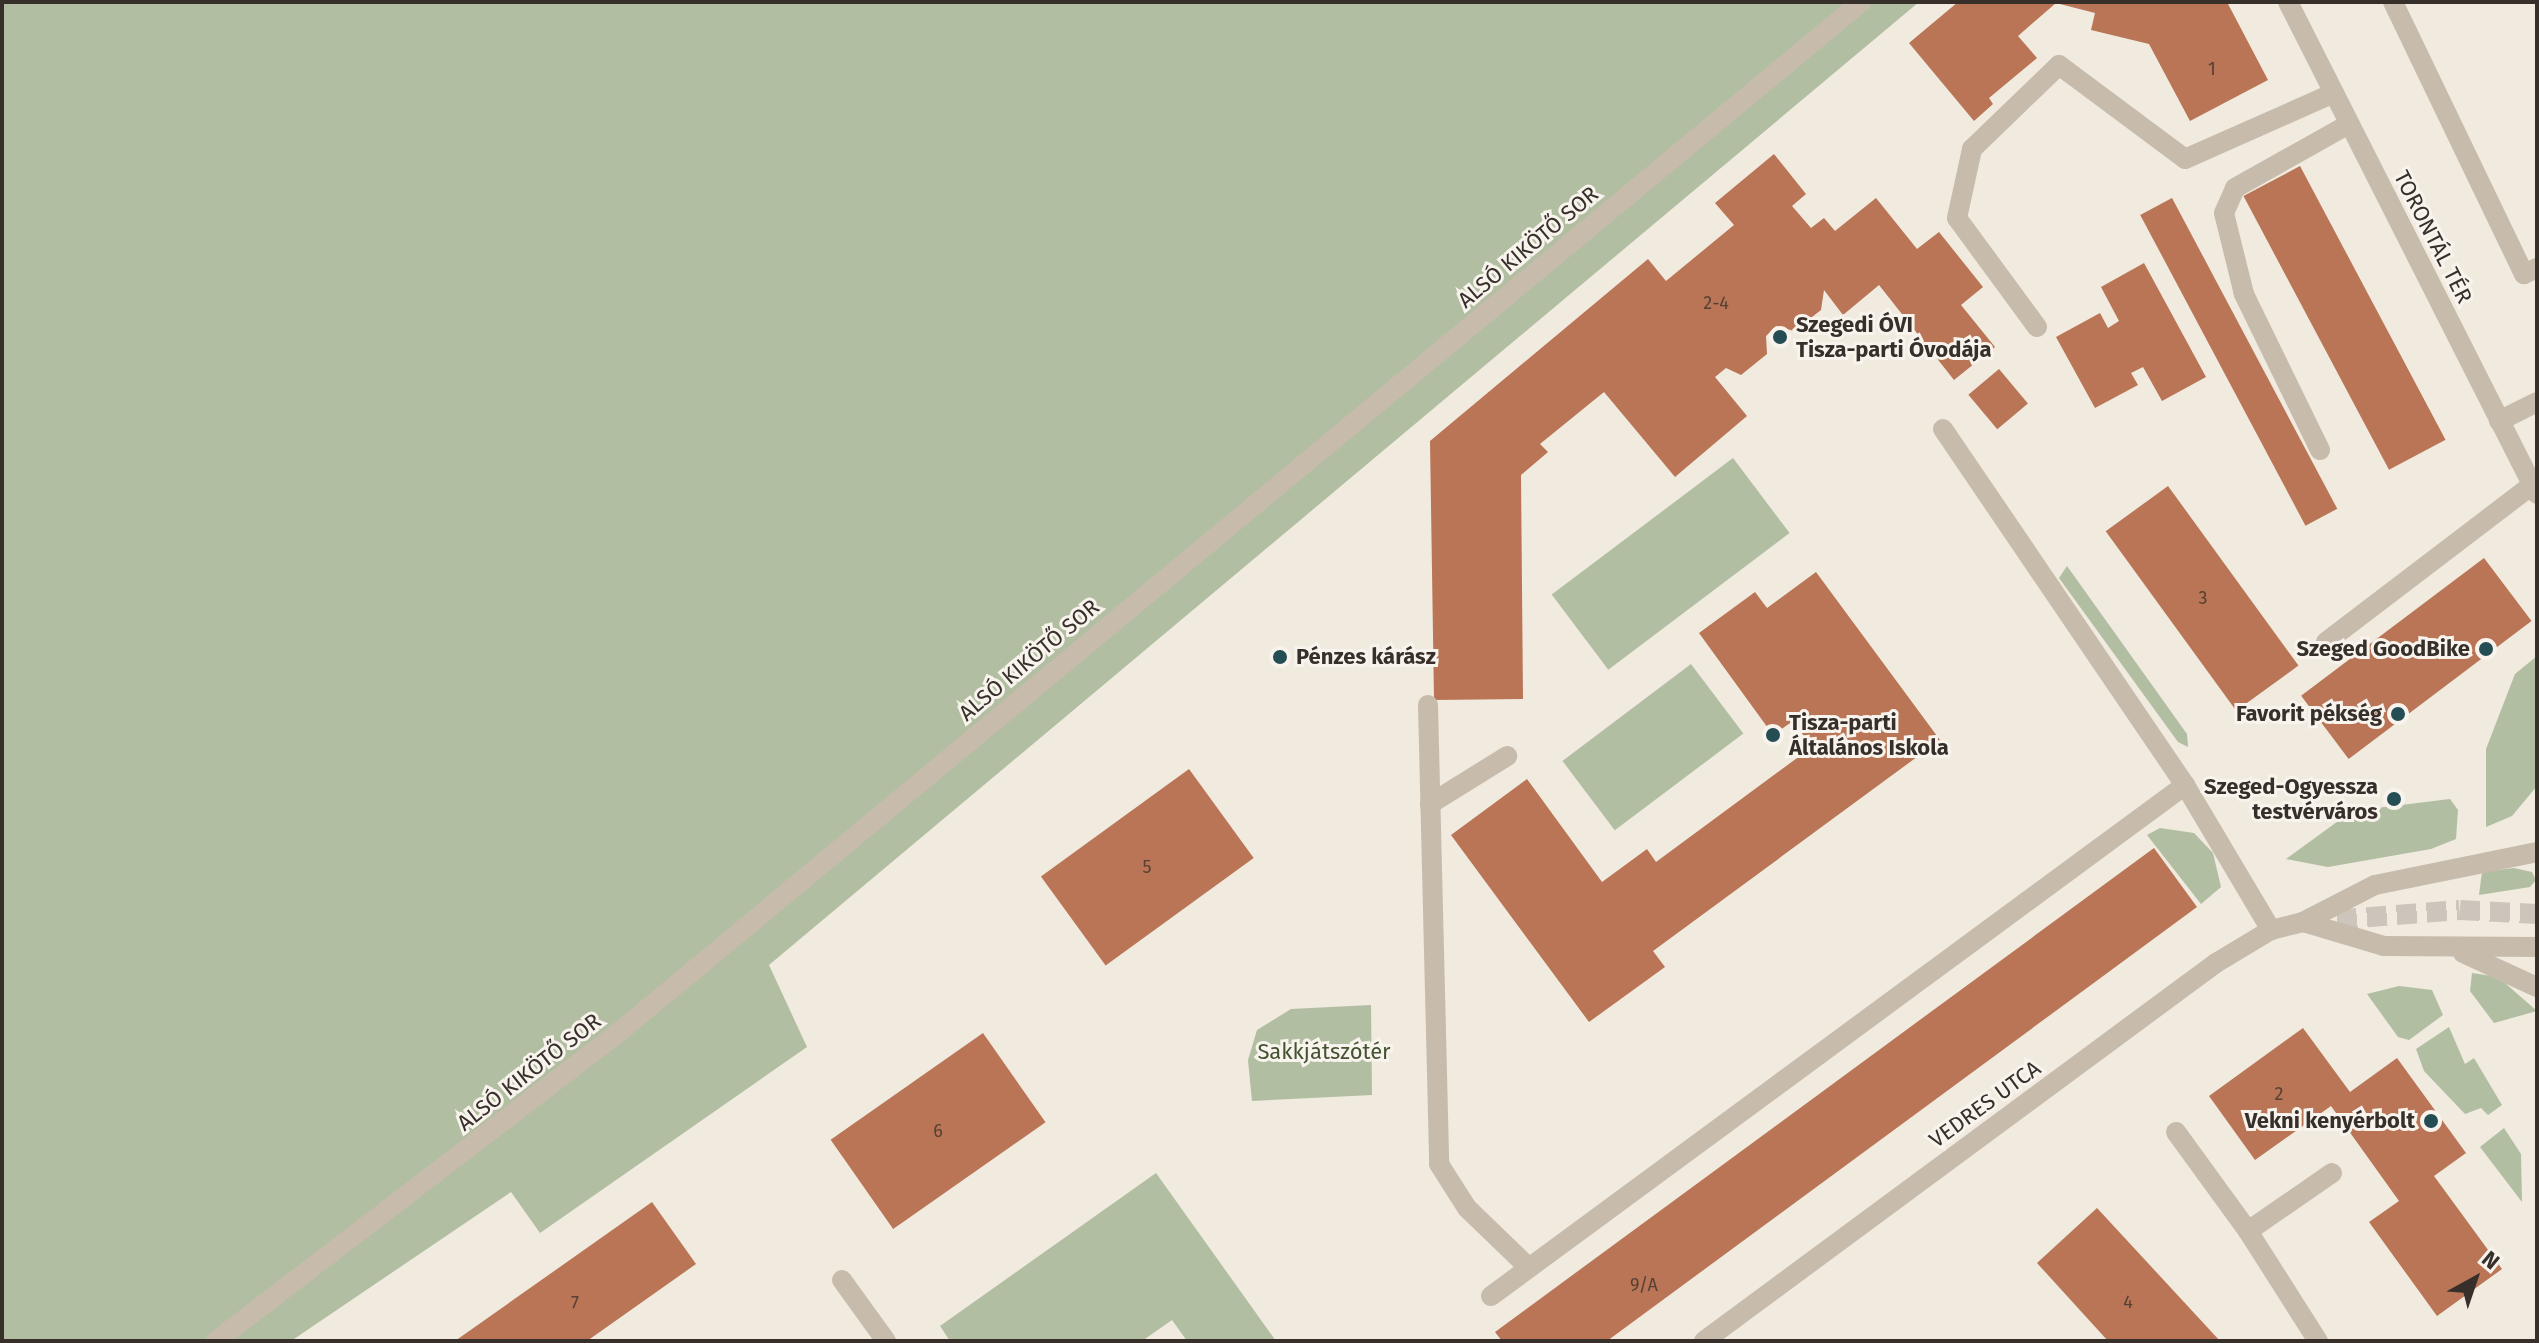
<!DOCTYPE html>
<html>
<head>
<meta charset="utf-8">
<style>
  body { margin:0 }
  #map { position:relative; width:2539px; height:1343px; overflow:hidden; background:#f0eadf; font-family:"Fira Sans",sans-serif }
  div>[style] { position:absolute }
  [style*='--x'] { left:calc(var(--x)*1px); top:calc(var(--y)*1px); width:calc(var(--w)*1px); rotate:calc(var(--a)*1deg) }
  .green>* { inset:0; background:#b2bea1; transform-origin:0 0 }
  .building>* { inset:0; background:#b97555; transform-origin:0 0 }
  .minor-tunnel>* { height:20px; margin-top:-10px; transform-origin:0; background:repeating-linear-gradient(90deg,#cbc5bb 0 20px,transparent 0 30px) }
  .minor>* { height:20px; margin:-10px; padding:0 10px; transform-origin:10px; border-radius:10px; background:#c7bbac }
  .dots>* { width:22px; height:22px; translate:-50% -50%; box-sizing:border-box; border:4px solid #f8f3ec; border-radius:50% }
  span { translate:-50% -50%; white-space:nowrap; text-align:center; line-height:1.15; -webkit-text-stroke:6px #f8f3ec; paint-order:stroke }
  .number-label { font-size:18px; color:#574035 }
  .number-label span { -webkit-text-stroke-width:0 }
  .street-label { font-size:22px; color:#362f2a }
  .poi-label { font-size:22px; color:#362f2a; font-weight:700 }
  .left { translate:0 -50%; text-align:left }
  .right { translate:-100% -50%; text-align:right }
  .park-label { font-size:22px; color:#435231 }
  .frame { position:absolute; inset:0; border:4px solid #362f2a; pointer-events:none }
  .north { position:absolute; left:2435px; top:1239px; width:80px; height:80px; -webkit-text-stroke:6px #f8f3ec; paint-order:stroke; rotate:40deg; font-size:22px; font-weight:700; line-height:32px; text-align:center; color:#362f2a }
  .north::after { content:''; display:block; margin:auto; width:28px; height:36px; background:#362f2a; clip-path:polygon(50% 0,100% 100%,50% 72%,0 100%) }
</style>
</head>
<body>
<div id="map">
  <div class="green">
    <div style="clip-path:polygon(2px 2px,1919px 2px,769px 965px,807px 1047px,540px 1233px,511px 1192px,291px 1341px,2px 1341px)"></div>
    <div style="left:1733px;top:458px;width:94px;height:227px;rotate:53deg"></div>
    <div style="clip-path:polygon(2067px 566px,2187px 734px,2188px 747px,2178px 742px,2059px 578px)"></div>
    <div style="clip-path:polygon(2537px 656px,2537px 786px,2512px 816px,2486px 827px,2486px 749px,2515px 674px)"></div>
    <div style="left:1691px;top:664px;width:87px;height:161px;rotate:53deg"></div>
    <div style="clip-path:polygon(2450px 799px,2458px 810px,2456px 839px,2431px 849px,2328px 867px,2286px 859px,2352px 811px)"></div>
    <div style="clip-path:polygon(2160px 828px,2194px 833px,2213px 853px,2221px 887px,2201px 904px,2147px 835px)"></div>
    <div style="clip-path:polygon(2514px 868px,2532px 872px,2536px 880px,2530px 887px,2479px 895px,2482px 872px)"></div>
    <div style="clip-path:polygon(2472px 973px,2498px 977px,2537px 1011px,2494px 1023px,2470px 991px)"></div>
    <div style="clip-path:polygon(2399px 986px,2432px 990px,2443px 1015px,2409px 1040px,2398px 1037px,2367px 994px)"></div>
    <div style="clip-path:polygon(1371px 1005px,1372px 1095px,1252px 1101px,1248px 1060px,1257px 1030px,1291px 1009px)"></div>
    <div style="clip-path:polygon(2449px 1027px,2465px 1064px,2474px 1058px,2502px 1105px,2488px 1115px,2481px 1108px,2465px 1114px,2424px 1071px,2416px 1049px)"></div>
    <div style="clip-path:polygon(2504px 1128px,2521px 1154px,2522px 1202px,2480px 1147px)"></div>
    <div style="clip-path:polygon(1156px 1173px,1276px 1341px,1187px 1341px,1172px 1320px,1142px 1341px,950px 1341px,940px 1326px)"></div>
  </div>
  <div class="building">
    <div style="clip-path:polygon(1958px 2px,2227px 2px,2268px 80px,2190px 121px,2149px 44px,2091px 30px,2095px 13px,2056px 3px,2018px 36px,2037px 58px,1989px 98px,1993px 104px,1974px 121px,1909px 43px)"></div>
    <div style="clip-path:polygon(1774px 154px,1806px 194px,1792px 206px,1811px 228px,1824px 218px,1835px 231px,1876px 198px,1917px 249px,1939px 232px,1983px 287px,1961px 305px,1995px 347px,1954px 380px,1879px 285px,1843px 315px,1824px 290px,1821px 310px,1794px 331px,1776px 326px,1766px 336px,1767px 354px,1741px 375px,1726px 368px,1715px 377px,1747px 416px,1675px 477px,1604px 392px,1540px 444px,1548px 452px,1521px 475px,1523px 699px,1434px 700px,1430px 441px,1648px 259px,1666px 281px,1734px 225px,1715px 203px)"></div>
    <div style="left:2300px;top:166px;width:310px;height:64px;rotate:62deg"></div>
    <div style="left:2172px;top:198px;width:352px;height:36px;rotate:62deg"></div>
    <div style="clip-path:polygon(2144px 263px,2206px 377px,2162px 401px,2143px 367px,2131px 373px,2138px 385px,2095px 408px,2056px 337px,2100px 313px,2108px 328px,2119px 321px,2101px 287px)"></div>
    <div style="left:1999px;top:369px;width:45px;height:40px;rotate:50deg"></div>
    <div style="left:2168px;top:486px;width:222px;height:77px;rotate:54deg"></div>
    <div style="left:2484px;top:558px;width:79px;height:229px;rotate:53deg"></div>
    <div style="clip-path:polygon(1816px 572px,1940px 740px,1653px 951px,1665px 967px,1589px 1022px,1451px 835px,1527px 779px,1602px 882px,1647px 849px,1656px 862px,1812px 747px,1793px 721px,1773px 735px,1699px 633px,1755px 592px,1767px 608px)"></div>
    <div style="left:1189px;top:769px;width:110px;height:183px;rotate:54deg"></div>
    <div style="clip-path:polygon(2154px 848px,2197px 907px,1607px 1341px,1502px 1341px,1495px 1332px)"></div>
    <div style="clip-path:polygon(2303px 1028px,2350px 1092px,2397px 1058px,2466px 1153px,2434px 1176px,2502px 1269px,2437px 1316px,2369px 1222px,2399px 1201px,2331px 1106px,2255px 1160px,2209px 1096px)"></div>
    <div style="left:983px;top:1033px;width:109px;height:186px;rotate:55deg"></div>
    <div style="clip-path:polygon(652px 1202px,696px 1264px,587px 1341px,455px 1341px)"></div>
    <div style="clip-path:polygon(2097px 1208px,2220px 1341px,2108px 1341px,2037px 1263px)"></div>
  </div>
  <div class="minor-tunnel">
    <div style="--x:2307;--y:922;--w:153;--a:-4.5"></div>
    <div style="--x:2460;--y:910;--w:77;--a:3"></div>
  </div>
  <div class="minor">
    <div style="--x:2288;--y:2;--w:551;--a:63.16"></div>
    <div style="--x:2393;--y:2;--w:302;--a:64.3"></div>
    <div style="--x:2524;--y:274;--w:14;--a:-25"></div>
    <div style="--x:2037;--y:327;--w:135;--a:-126.3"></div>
    <div style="--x:1957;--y:218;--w:71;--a:-77.7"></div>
    <div style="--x:1972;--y:149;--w:121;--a:-44"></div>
    <div style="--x:2059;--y:65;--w:157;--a:36.7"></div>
    <div style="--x:2185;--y:159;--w:163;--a:-23.9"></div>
    <div style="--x:2499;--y:421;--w:42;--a:-26.6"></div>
    <div style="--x:1943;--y:429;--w:430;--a:55.8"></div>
    <div style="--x:2185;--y:785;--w:169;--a:59.3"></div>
    <div style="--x:2320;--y:450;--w:174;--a:-116"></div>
    <div style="--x:2244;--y:294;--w:83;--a:-103.9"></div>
    <div style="--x:2224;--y:213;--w:27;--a:-66"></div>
    <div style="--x:2235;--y:188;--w:131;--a:-29.3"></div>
    <div style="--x:2326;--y:642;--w:259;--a:-37.3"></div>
    <div style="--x:1428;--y:705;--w:459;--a:88.6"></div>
    <div style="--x:1439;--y:1164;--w:52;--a:57.5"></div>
    <div style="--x:1467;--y:1208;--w:85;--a:44"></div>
    <div style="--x:1430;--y:804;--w:91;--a:-31.9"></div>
    <div style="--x:2303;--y:922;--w:84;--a:16.5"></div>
    <div style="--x:2384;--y:946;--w:153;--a:0.4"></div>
    <div style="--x:2463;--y:953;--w:81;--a:24.7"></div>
    <div style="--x:2176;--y:1132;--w:122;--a:54"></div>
    <div style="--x:842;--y:1280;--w:75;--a:54.2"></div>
    <div style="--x:1491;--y:1296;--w:862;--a:-36.36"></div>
    <div style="--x:216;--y:1341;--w:506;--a:-37.46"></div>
    <div style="--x:618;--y:1033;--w:1615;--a:-39.67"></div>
    <div style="--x:1704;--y:1341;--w:636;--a:-36.44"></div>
    <div style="--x:2216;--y:963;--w:64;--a:-31"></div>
    <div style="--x:2271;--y:930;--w:33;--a:-14"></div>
    <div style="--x:2303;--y:922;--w:81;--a:-27.2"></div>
    <div style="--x:2375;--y:885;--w:165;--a:-11.5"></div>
    <div style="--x:2318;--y:1341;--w:130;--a:-122.5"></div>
    <div style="--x:2248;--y:1231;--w:102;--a:-34.6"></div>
  </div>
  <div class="dots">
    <div style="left:1780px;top:337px;background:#244d54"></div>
    <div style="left:2486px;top:649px;background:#244d54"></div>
    <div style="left:1280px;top:657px;background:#244d54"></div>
    <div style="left:2398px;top:714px;background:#244d54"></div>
    <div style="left:1773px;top:735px;background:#244d54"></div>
    <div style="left:2394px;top:799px;background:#244d54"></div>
    <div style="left:2431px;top:1121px;background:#244d54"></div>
  </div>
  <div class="number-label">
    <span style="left:2212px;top:69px">1</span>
    <span style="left:1716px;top:303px">2-4</span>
    <span style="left:2203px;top:598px">3</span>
    <span style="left:1147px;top:867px">5</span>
    <span style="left:2279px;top:1094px">2</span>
    <span style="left:938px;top:1131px">6</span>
    <span style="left:1644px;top:1285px">9/A</span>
    <span style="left:2128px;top:1302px">4</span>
    <span style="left:575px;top:1303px">7</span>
  </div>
  <div class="street-label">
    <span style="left:2433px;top:237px;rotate:63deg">TORONTÁL TÉR</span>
    <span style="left:1528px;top:247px;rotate:-40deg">ALSÓ KIKÖTŐ SOR</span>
    <span style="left:1029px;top:660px;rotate:-40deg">ALSÓ KIKÖTŐ SOR</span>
    <span style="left:529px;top:1072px;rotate:-38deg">ALSÓ KIKÖTŐ SOR</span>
    <span style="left:1985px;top:1104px;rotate:-36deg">VEDRES UTCA</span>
  </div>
  <div class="poi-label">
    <span class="left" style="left:1796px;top:337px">Szegedi ÓVI<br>Tisza-parti Óvodája</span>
    <span class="right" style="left:2470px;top:649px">Szeged GoodBike</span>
    <span class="left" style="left:1296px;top:657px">Pénzes kárász</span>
    <span class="right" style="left:2382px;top:714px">Favorit pékség</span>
    <span class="left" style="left:1789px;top:735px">Tisza-parti<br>Általános Iskola</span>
    <span class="right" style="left:2378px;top:799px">Szeged-Ogyessza<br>testvérváros</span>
    <span class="right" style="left:2415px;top:1121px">Vekni kenyérbolt</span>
  </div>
  <div class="park-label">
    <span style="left:1324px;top:1052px">Sakkjátszótér</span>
  </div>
  <div class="frame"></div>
  <div class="north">N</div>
</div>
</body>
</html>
